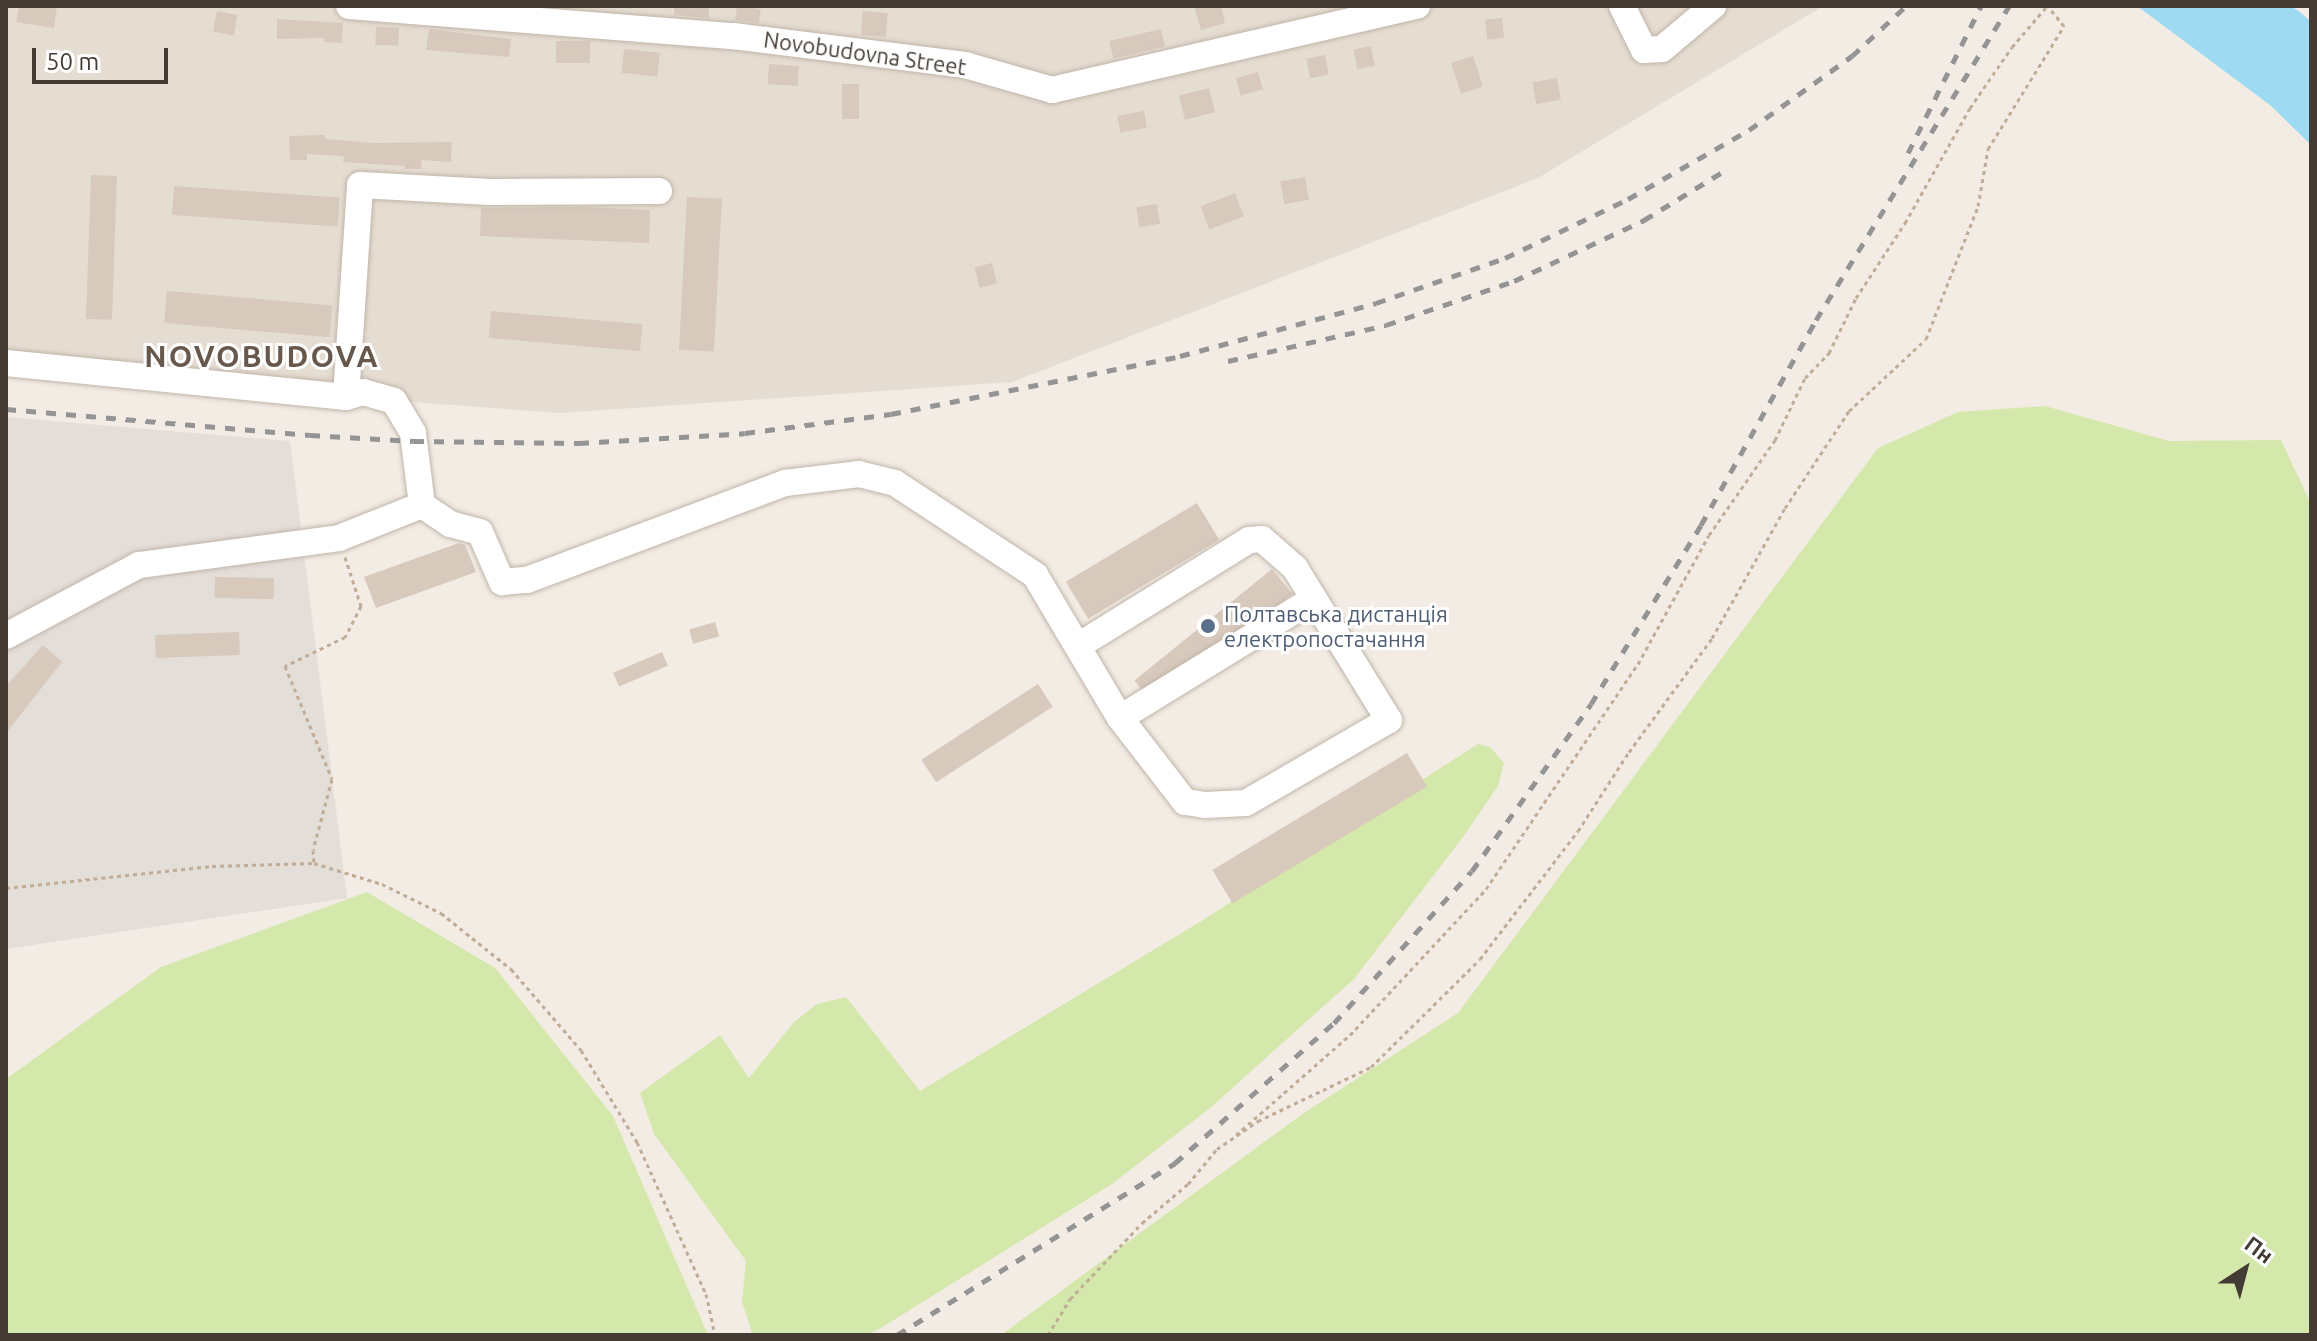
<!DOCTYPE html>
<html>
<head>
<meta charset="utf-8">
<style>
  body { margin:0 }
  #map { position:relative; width:2317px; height:1341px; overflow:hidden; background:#f2ece4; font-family:Ubuntu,sans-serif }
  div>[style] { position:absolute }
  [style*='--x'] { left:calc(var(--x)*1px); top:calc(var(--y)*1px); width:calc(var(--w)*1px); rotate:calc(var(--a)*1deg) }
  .residential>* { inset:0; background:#e6ddd2 }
  .industrial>* { inset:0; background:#e4ded9 }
  .green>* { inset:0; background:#d4e8ab }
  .water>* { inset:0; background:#9edaf1 }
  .building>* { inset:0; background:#d7c9bc; transform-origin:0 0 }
  .path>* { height:3px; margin-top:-1.5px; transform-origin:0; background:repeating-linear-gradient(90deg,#c0ac97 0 4px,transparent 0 8px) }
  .roads { filter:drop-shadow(0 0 2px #c1b5a9) drop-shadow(0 0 2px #c1b5a9) }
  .minor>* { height:26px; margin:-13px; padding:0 13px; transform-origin:13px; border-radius:13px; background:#fff }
  .rail>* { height:5px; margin-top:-2.5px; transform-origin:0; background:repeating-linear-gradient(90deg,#949494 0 10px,transparent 0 20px) }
  .dots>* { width:22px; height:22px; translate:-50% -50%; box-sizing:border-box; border:4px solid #fff; border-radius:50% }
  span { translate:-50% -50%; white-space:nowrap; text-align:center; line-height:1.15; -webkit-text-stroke:6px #fff; paint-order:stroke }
  .street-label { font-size:22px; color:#443c34 }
  .service-label { font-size:22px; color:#4e5e75 }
  .left { translate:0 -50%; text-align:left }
  .district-label { font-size:30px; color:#67584b; font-weight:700; letter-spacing:2px }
  .frame { position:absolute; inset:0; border:8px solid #443c34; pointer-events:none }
  .north { position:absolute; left:2205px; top:1229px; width:80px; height:80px; -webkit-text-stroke:6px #fff; paint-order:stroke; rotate:36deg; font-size:22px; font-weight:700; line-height:32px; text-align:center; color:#443c34 }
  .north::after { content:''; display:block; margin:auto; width:28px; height:36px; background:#443c34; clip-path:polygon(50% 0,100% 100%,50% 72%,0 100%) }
  .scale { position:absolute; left:32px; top:48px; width:136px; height:36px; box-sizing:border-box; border:4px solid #443c34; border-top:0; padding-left:10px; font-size:24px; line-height:28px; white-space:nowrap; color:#443c34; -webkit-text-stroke:6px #fff; paint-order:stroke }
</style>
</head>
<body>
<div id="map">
  <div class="residential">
    <div style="clip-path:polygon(6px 6px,1823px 6px,1538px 178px,1012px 382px,560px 413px,6px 372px)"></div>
  </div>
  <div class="industrial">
    <div style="clip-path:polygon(6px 417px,290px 441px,347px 898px,6px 949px)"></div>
  </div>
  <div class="green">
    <div style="clip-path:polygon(2045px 406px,2169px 441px,2281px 440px,2311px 504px,2311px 1335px,1001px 1335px,1301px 1115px,1458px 1013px,1878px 448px,1958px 412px)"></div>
    <div style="clip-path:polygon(1478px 744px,1490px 747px,1504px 763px,1498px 786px,1463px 837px,1354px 979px,1210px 1108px,1112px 1184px,881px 1328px,865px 1335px,752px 1333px,742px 1302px,746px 1261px,654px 1134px,640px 1093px,720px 1035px,749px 1078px,794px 1022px,817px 1004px,846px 997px,920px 1091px,1203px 920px)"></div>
    <div style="clip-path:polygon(367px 892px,495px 968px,613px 1116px,708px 1335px,6px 1335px,6px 1079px,161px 967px)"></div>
  </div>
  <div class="water">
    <div style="clip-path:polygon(2137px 6px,2291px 6px,2300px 12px,2311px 22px,2311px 145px,2270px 105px)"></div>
  </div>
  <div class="building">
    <div style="clip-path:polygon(19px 6px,57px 6px,54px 28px,16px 22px)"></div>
    <div style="clip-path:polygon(674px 6px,709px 6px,709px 18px,674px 15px)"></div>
    <div style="left:737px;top:6px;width:24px;height:14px;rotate:7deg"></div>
    <div style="clip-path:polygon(1194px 6px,1221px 6px,1225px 23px,1201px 30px)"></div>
    <div style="left:217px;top:11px;width:21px;height:21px;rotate:11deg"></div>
    <div style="left:863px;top:11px;width:25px;height:24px;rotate:5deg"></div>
    <div style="left:1502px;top:18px;width:20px;height:17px;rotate:84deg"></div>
    <div style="clip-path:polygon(277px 19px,343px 23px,342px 43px,324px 42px,324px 38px,277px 39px)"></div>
    <div style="left:376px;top:27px;width:23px;height:18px;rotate:2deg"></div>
    <div style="clip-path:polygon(429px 29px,511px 39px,509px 57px,426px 50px)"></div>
    <div style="left:1161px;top:29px;width:18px;height:53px;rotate:77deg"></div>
    <div style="left:590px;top:41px;width:22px;height:34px;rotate:90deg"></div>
    <div style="left:1371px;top:46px;width:20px;height:18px;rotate:79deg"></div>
    <div style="left:624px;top:49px;width:36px;height:24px;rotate:6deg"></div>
    <div style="left:1325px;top:55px;width:20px;height:19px;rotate:79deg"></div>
    <div style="left:1473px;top:56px;width:32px;height:23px;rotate:72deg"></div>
    <div style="left:769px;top:64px;width:30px;height:20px;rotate:4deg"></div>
    <div style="left:1258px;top:72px;width:18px;height:23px;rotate:74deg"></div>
    <div style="left:1557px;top:78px;width:22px;height:25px;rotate:80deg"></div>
    <div style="left:842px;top:84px;width:17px;height:35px"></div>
    <div style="left:1209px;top:88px;width:25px;height:31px;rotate:76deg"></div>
    <div style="left:1144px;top:111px;width:17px;height:27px;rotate:80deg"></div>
    <div style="clip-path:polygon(325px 135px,325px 139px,373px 143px,452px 142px,451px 162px,421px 160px,422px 169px,405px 169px,405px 166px,343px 162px,344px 156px,307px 154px,307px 160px,290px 160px,289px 136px)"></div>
    <div style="left:91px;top:175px;width:26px;height:144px;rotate:2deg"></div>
    <div style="left:1305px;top:177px;width:23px;height:25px;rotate:80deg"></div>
    <div style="left:174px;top:186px;width:166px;height:29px;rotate:4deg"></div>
    <div style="left:1235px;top:193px;width:25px;height:37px;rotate:69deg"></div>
    <div style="left:687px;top:197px;width:35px;height:153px;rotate:3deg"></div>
    <div style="left:1157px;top:204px;width:20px;height:21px;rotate:81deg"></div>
    <div style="clip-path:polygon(584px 207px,650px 210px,649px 243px,480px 236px,481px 208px)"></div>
    <div style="left:992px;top:263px;width:21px;height:18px;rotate:76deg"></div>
    <div style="left:167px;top:291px;width:166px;height:32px;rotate:5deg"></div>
    <div style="left:491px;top:311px;width:152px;height:27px;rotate:5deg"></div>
    <div style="left:1197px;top:503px;width:43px;height:153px;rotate:59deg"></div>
    <div style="clip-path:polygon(459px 543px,465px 545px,476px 572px,376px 608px,364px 577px)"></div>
    <div style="left:1272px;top:569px;width:32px;height:177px;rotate:51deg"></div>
    <div style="left:215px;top:577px;width:59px;height:21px;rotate:1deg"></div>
    <div style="left:715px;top:622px;width:15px;height:27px;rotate:74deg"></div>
    <div style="left:239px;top:632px;width:23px;height:84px;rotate:88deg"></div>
    <div style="clip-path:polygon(43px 645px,62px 662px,6px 733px,6px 686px)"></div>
    <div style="left:662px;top:652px;width:15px;height:53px;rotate:67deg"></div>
    <div style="left:1038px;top:684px;width:27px;height:139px;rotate:57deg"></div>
    <div style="left:1407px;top:753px;width:39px;height:227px;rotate:59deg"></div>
  </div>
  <div class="path">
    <div style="--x:345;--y:557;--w:52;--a:71.9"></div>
    <div style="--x:361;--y:606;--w:35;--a:117"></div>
    <div style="--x:345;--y:637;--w:67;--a:154.2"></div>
    <div style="--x:285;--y:666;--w:122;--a:67.4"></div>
    <div style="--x:332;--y:779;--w:73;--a:105"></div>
    <div style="--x:313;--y:850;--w:13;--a:86"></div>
    <div style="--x:314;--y:863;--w:71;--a:17.2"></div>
    <div style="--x:382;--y:884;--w:66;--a:26.2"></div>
    <div style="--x:441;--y:913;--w:90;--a:38.7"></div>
    <div style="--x:511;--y:969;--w:107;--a:49.2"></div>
    <div style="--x:581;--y:1050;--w:108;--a:58.7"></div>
    <div style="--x:637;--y:1142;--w:167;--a:65.6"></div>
    <div style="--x:706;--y:1294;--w:42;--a:77.6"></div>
    <div style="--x:6;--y:888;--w:207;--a:-6.1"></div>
    <div style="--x:212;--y:866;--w:102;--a:-1.7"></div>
    <div style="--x:1236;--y:1135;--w:152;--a:-41.3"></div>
    <div style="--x:1350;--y:1035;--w:200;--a:-47"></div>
    <div style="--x:1486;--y:889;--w:272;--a:-56"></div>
    <div style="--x:1638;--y:664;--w:147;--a:-61.2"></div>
    <div style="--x:1709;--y:535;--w:116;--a:-55.2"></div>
    <div style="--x:1775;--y:440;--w:69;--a:-64.2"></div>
    <div style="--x:1805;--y:378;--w:35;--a:-46"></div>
    <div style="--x:1829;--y:353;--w:61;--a:-63.9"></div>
    <div style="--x:1856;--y:298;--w:90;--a:-56.8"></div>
    <div style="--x:1905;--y:223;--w:132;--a:-60.5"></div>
    <div style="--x:1970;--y:108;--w:74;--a:-55.5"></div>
    <div style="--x:2012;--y:47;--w:54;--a:-49.5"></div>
    <div style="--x:1048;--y:1335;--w:42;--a:-58.6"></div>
    <div style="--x:1070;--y:1299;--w:105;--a:-46.5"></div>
    <div style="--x:1142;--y:1223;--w:60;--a:-40.3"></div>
    <div style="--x:1188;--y:1184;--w:45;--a:-50.4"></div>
    <div style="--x:1217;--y:1149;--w:50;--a:-34.3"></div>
    <div style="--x:1258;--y:1121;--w:125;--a:-25.5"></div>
    <div style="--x:1371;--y:1067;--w:153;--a:-44.7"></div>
    <div style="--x:1480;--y:959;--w:161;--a:-52.6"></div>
    <div style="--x:1578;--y:831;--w:94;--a:-57.2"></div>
    <div style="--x:1629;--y:752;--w:141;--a:-53.9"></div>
    <div style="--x:1712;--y:638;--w:149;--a:-60.7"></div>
    <div style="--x:1785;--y:508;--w:116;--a:-56.6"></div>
    <div style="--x:1849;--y:411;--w:105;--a:-43.1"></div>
    <div style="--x:1926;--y:339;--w:143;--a:-68.6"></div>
    <div style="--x:1978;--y:206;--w:58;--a:-80"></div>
    <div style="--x:1988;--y:149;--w:145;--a:-58.3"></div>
    <div style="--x:2064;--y:26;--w:26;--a:-129"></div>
  </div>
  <div class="roads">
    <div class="minor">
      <div style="--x:349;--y:6;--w:385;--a:4.5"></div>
      <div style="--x:733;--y:36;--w:234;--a:7.1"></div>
      <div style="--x:965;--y:65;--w:91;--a:16"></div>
      <div style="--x:1052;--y:90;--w:375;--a:-13"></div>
      <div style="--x:1622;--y:6;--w:49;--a:63.4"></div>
      <div style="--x:1644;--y:50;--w:18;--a:-3"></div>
      <div style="--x:1662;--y:49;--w:67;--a:-40.1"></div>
      <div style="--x:6;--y:363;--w:342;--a:5.7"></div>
      <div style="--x:346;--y:397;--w:18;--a:-16"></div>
      <div style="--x:363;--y:392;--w:32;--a:16"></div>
      <div style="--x:394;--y:401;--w:37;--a:59"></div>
      <div style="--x:413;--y:433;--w:73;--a:82.9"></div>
      <div style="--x:422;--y:505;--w:89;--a:158.3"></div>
      <div style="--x:339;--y:538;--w:202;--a:172.3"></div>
      <div style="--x:139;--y:565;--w:151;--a:151.9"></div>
      <div style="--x:346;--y:397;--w:212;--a:-86.2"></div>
      <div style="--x:360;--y:185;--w:130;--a:3.1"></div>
      <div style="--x:490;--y:192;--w:169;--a:-0.3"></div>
      <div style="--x:422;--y:505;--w:34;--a:34"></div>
      <div style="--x:450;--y:524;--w:31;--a:15"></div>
      <div style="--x:480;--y:532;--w:55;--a:66.3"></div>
      <div style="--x:502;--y:582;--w:25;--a:-5"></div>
      <div style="--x:527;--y:580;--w:276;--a:-20.6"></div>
      <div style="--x:785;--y:483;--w:75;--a:-6.9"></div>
      <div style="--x:859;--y:474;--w:37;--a:14"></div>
      <div style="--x:895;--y:483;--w:168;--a:33.3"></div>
      <div style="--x:1035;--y:575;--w:166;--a:59.3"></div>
      <div style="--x:1120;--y:718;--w:225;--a:-31.6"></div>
      <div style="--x:1078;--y:646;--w:201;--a:-31.8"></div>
      <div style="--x:1249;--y:540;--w:13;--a:-4"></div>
      <div style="--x:1262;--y:539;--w:44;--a:41.3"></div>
      <div style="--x:1295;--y:568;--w:179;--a:58.3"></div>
      <div style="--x:1389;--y:720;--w:165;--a:149.9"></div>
      <div style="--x:1246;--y:803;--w:41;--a:177.2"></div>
      <div style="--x:1205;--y:805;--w:20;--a:-171"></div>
      <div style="--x:1185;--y:802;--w:106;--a:-127.7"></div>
    </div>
  </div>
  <div class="rail">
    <div style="--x:1908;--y:153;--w:164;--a:-63.6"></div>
    <div style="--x:1228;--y:361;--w:162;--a:-12.8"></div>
    <div style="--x:1386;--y:325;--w:135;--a:-19"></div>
    <div style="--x:1514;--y:281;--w:144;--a:-25.1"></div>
    <div style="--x:1644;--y:220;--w:96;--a:-31.4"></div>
    <div style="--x:6;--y:409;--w:305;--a:4.9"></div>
    <div style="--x:310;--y:435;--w:104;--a:3.3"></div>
    <div style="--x:414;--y:441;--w:165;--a:0.7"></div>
    <div style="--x:579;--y:443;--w:166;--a:-3.4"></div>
    <div style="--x:745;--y:433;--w:147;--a:-7.4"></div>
    <div style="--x:891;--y:414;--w:295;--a:-11.3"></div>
    <div style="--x:1180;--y:356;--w:203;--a:-15.1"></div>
    <div style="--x:1376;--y:303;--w:137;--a:-19.2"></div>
    <div style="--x:1505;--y:258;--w:136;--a:-25.6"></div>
    <div style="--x:1628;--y:199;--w:139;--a:-29.7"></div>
    <div style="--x:1749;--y:130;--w:127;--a:-35.7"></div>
    <div style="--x:1852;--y:56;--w:74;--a:-42.8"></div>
    <div style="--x:897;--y:1335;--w:327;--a:-31.7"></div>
    <div style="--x:1175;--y:1163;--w:212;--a:-41.4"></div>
    <div style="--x:1334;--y:1023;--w:205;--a:-47.8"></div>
    <div style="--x:1472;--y:871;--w:205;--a:-54.5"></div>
    <div style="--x:1591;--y:704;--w:210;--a:-58.4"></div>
    <div style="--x:1701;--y:525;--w:235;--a:-60.7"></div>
    <div style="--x:1816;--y:320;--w:369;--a:-58.4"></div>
  </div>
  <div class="dots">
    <div style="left:1208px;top:626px;background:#5c6f8a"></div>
  </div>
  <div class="street-label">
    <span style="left:865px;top:53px;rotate:8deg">Novobudovna Street</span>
  </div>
  <div class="service-label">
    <span class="left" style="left:1224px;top:626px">Полтавська дистанція<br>електропостачання</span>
  </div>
  <div class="district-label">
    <span style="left:262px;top:356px">NOVOBUDOVA</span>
  </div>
  <div class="frame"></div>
  <div class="north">Пн</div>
  <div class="scale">50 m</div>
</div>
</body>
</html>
